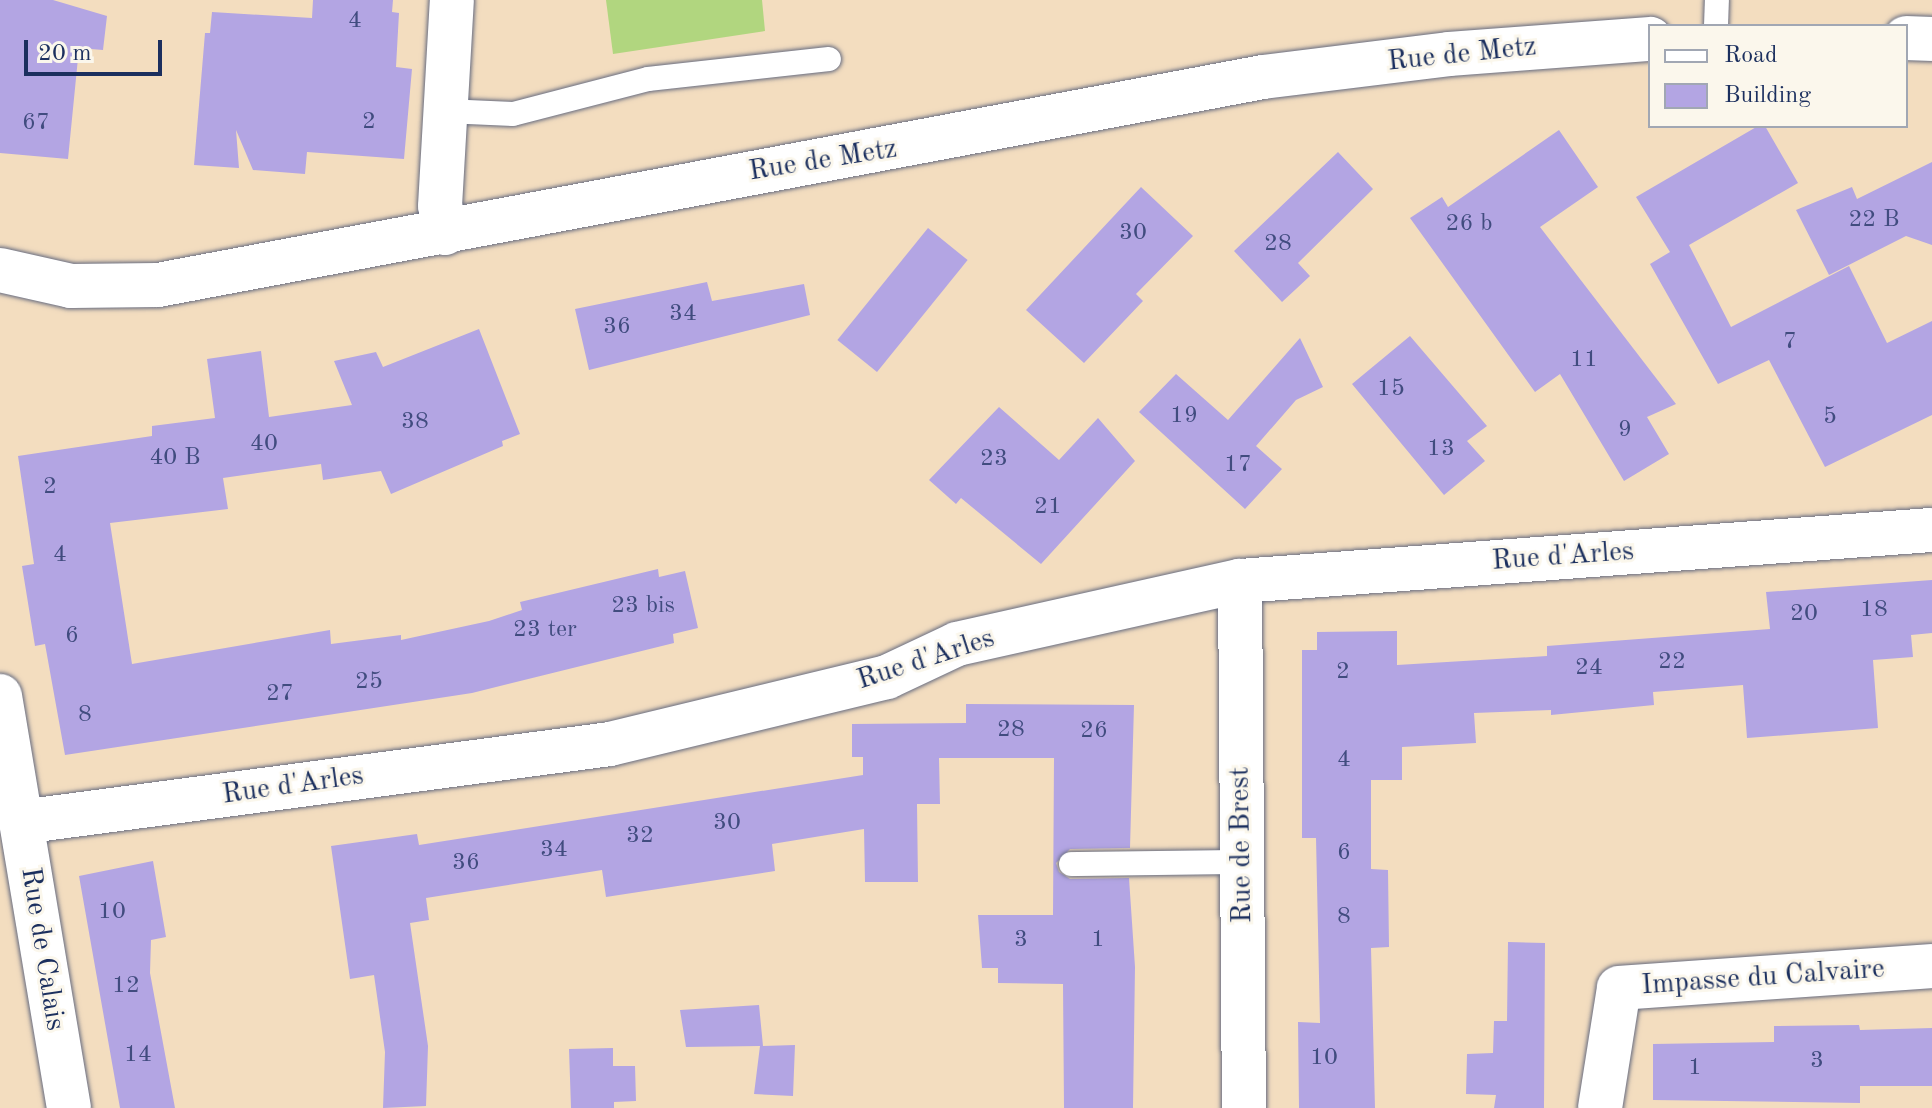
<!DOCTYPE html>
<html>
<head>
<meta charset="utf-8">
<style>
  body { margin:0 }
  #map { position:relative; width:1932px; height:1108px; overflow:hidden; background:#f3ddbf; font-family:"Old Standard TT",serif }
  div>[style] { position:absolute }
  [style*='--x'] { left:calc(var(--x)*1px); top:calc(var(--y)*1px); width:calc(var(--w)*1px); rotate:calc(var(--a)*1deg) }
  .green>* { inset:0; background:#b1d67f }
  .building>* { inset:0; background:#b3a5e3; transform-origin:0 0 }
  .roads { filter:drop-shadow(0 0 2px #676c80) drop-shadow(0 0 2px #676c80) }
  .service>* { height:24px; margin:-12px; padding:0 12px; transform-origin:12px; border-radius:12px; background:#fff }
  .minor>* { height:44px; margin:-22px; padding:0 22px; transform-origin:22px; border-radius:22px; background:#fff }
  .tertiary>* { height:44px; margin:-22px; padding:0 22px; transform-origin:22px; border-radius:22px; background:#fff }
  span { translate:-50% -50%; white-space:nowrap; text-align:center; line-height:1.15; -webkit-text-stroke:6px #fbf7ec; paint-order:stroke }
  .number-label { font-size:24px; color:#414c7f }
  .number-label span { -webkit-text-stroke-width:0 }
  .street-label { font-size:28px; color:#1b2f5e }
  .legend { position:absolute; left:1648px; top:24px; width:260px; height:104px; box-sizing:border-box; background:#fbf7ec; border:2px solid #a1a7b3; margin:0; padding:10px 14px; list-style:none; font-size:24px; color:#1b2f5e }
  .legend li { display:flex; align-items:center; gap:16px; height:40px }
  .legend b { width:40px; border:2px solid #a1a7b3 }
  .scale { position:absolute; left:24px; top:40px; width:138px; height:36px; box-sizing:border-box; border:4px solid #1b2f5e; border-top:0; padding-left:10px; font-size:24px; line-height:28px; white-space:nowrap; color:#1b2f5e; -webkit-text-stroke:6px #fbf7ec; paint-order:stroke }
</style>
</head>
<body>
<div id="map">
  <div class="green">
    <div style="clip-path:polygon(606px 0,762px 0,765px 31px,613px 54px)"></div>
  </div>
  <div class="building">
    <div style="clip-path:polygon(0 0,53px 0,107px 16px,103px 50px,79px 48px,68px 159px,0 153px)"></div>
    <div style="clip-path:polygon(313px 0,393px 0,392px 12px,399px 13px,396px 67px,412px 69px,404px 159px,307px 152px,305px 174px,253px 170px,236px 130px,239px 168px,194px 165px,205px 33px,210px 33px,212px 12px,312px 18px)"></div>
    <div style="clip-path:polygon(1758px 126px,1765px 126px,1798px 183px,1689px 245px,1731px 327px,1849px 266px,1887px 343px,1932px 321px,1932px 415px,1825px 467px,1769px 360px,1718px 384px,1650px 264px,1670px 252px,1636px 197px)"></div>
    <div style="clip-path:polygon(1559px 130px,1598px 187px,1540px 227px,1676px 404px,1647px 417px,1669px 454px,1624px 481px,1560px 374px,1535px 392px,1410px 218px,1442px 197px,1448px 207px)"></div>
    <div style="clip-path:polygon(1338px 152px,1373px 189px,1298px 263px,1310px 276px,1282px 302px,1234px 251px)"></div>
    <div style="clip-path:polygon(1932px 162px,1932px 245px,1906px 236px,1829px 275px,1796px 210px,1852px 187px,1857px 199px)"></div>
    <div style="clip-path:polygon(1141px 187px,1193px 236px,1136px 294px,1143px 301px,1084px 363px,1026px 310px)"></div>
    <div style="left:928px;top:228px;width:51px;height:144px;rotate:39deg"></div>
    <div style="clip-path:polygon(707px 282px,712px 301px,804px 284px,810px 315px,589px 370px,575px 309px)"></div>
    <div style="clip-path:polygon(479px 329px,520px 434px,502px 441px,503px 446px,391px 494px,381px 471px,323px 480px,321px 464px,223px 478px,228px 509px,110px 523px,132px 664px,330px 630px,331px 644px,401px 635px,401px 640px,489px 621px,522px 610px,520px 602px,658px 569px,659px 577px,685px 571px,698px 628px,673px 634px,674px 643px,472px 693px,65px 755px,45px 644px,35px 646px,22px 566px,34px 564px,18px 456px,152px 436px,152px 426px,215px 418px,207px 359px,261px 351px,269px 417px,352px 405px,334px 361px,376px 352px,383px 367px)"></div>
    <div style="clip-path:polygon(1410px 336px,1487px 426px,1467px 441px,1485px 461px,1444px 495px,1352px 384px)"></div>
    <div style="clip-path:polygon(1300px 338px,1323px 387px,1296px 400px,1256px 446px,1282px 469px,1245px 509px,1139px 412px,1176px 374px,1228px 420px)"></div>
    <div style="clip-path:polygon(999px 407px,1059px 460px,1098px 418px,1135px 461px,1041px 564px,961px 498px,956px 504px,929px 480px)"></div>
    <div style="clip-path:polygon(1932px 580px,1932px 633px,1911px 635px,1913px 657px,1873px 660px,1878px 728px,1747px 738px,1743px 685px,1653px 692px,1654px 705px,1551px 715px,1551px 710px,1474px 713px,1476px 743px,1402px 747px,1402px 780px,1371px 780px,1371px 869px,1388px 870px,1389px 947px,1371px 948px,1375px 1108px,1299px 1108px,1298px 1022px,1320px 1023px,1316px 838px,1302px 838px,1302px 650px,1317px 650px,1317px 632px,1397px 631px,1397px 665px,1547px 656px,1547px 646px,1770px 629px,1766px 592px)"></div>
    <div style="clip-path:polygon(966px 704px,1134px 705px,1130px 848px,1070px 849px,1056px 863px,1059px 872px,1070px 879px,1129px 878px,1135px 967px,1133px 1108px,1064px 1108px,1063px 984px,998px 983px,998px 968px,982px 968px,978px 915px,1053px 915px,1054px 758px,939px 758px,940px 804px,917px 804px,918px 882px,865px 882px,864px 829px,772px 844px,775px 871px,606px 897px,602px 870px,426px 898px,429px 920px,410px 923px,428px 1046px,426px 1106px,383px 1108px,385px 1052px,374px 975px,350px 979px,331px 846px,417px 834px,419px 845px,863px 775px,863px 757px,852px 757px,852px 724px,966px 723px)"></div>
    <div style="clip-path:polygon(153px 861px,166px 937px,151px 940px,150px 973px,175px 1108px,120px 1108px,79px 876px)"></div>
    <div style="clip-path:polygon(1508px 942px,1545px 943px,1544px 1108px,1494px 1108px,1496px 1095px,1466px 1094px,1467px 1054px,1493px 1053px,1494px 1021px,1507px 1021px)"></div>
    <div style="clip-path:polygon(759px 1005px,763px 1046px,795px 1045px,793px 1096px,754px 1094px,760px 1046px,686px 1047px,680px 1010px)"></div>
    <div style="clip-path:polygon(1859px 1025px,1860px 1030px,1932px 1028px,1932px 1086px,1860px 1086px,1860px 1103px,1653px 1100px,1653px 1044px,1774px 1042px,1774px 1026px)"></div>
    <div style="clip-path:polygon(613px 1048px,613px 1066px,635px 1066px,636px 1101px,614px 1102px,614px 1108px,571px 1108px,569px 1049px)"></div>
  </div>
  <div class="roads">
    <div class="service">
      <div style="--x:1716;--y:26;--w:26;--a:-88"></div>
      <div style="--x:445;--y:111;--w:68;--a:2.5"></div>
      <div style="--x:513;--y:114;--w:139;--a:-14.5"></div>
      <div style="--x:648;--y:79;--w:182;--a:-6.3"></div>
      <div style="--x:1071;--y:864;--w:172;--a:-0.7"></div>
    </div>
    <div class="minor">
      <div style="--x:445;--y:233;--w:27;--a:-100"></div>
      <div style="--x:440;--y:206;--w:206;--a:-86.7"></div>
      <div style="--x:1240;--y:581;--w:527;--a:89.57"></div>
      <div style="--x:0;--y:696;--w:418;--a:80.5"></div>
      <div style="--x:21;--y:822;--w:594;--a:-7.54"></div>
      <div style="--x:610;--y:744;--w:285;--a:-13.6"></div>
      <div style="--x:887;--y:677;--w:77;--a:-25.2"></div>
      <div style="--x:957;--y:644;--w:290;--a:-12.6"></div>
      <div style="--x:1240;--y:581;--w:694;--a:-4.22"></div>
      <div style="--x:1600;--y:1108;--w:121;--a:-81"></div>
      <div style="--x:1619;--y:988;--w:314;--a:-4"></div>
    </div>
    <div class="tertiary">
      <div style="--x:1906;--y:38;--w:26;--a:2"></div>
      <div style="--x:0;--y:270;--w:73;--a:12.7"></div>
      <div style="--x:71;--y:286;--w:87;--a:-0.7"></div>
      <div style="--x:158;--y:285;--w:1124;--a:-10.66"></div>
      <div style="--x:1263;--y:77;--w:187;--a:-7"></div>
      <div style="--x:1449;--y:54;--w:202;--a:-4.3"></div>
    </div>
  </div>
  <div class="number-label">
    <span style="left:355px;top:22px">4</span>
    <span style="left:369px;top:123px">2</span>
    <span style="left:36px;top:124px">67</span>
    <span style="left:1874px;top:221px">22 B</span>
    <span style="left:1469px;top:225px">26 b</span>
    <span style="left:1133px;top:234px">30</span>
    <span style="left:1278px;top:245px">28</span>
    <span style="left:683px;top:315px">34</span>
    <span style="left:617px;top:328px">36</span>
    <span style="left:1790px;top:343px">7</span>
    <span style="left:1584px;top:361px">11</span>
    <span style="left:1391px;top:390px">15</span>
    <span style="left:1184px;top:417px">19</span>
    <span style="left:1830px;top:418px">5</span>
    <span style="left:415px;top:423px">38</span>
    <span style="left:1625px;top:431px">9</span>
    <span style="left:264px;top:445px">40</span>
    <span style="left:1441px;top:450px">13</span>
    <span style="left:175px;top:459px">40 B</span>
    <span style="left:994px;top:460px">23</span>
    <span style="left:1238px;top:466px">17</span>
    <span style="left:50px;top:488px">2</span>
    <span style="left:1048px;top:508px">21</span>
    <span style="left:60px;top:556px">4</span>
    <span style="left:643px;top:607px">23 bis</span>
    <span style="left:1874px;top:611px">18</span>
    <span style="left:1804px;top:615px">20</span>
    <span style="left:545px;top:631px">23 ter</span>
    <span style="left:72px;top:637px">6</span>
    <span style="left:1672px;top:663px">22</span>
    <span style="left:1589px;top:669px">24</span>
    <span style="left:1343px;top:673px">2</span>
    <span style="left:369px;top:683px">25</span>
    <span style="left:280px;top:695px">27</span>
    <span style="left:85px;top:716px">8</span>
    <span style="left:1011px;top:731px">28</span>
    <span style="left:1094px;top:732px">26</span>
    <span style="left:1344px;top:761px">4</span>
    <span style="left:727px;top:824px">30</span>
    <span style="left:640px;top:837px">32</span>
    <span style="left:554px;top:851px">34</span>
    <span style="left:1344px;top:854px">6</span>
    <span style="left:466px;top:864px">36</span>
    <span style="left:112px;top:913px">10</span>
    <span style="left:1344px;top:918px">8</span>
    <span style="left:1021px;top:941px">3</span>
    <span style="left:1098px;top:941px">1</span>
    <span style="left:126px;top:987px">12</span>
    <span style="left:138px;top:1056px">14</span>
    <span style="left:1324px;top:1059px">10</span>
    <span style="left:1817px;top:1062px">3</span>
    <span style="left:1695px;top:1069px">1</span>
  </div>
  <div class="street-label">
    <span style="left:1462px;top:55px;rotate:-6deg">Rue de Metz</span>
    <span style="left:823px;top:161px;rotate:-9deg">Rue de Metz</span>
    <span style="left:1563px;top:557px;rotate:-4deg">Rue d'Arles</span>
    <span style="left:926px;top:660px;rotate:-18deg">Rue d'Arles</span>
    <span style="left:293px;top:786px;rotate:-8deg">Rue d'Arles</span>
    <span style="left:1242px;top:845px;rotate:-91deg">Rue de Brest</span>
    <span style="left:42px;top:949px;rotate:81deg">Rue de Calais</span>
    <span style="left:1763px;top:978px;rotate:-4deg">Impasse du Calvaire</span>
  </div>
  <ul class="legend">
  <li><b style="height:10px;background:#fff"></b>Road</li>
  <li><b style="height:22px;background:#b3a5e3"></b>Building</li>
  </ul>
  <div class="scale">20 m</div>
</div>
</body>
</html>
